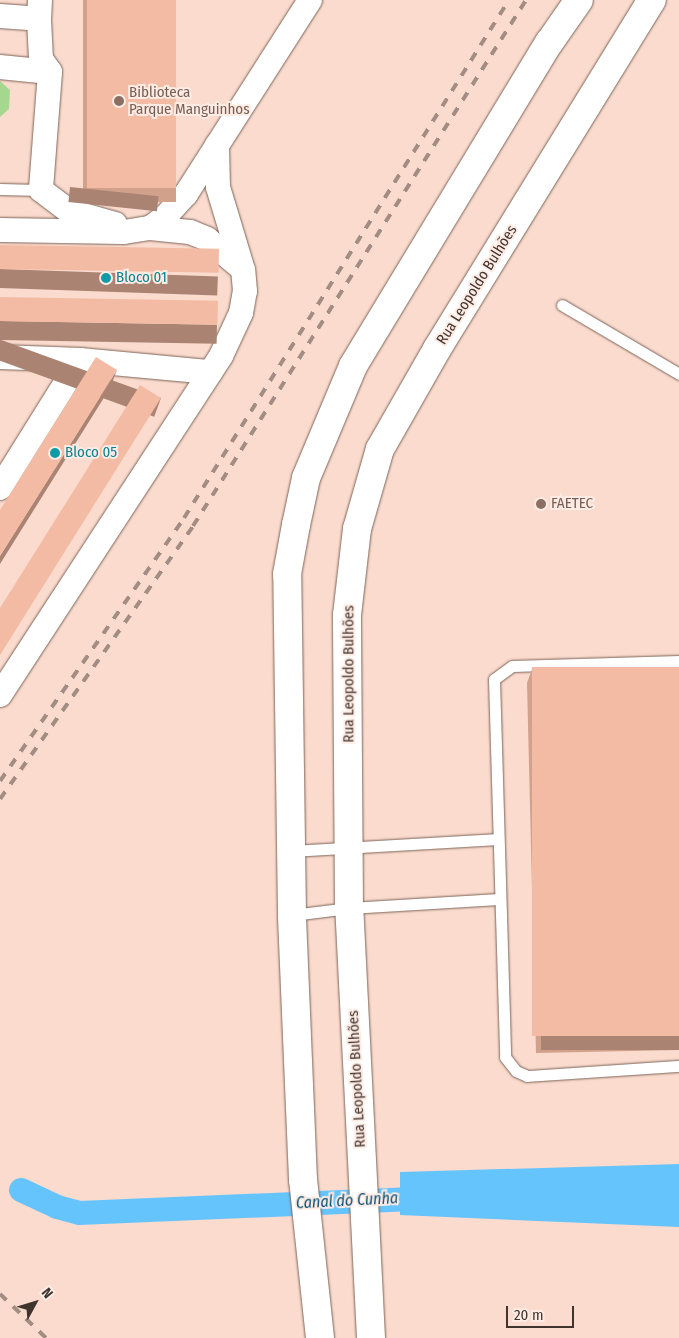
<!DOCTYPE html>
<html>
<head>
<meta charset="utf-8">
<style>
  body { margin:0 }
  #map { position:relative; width:679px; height:1338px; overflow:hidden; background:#fadbce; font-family:"Fira Sans Condensed",sans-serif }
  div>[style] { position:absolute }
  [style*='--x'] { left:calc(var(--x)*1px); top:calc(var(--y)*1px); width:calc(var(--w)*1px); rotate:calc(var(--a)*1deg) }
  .green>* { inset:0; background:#a6d78f }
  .water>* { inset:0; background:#66c4fd }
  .canal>* { height:24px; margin:-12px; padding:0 12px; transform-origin:12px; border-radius:12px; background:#66c4fd }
  .roads { filter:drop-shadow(0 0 1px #7e6458) drop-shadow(0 0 1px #7e6458) }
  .lane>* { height:11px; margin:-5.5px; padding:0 5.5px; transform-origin:5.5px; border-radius:5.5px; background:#fff }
  .street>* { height:24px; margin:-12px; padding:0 12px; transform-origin:12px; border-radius:12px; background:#fff }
  .secondary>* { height:28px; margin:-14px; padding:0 14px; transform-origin:14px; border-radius:14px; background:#fff }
  .rail>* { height:4px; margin-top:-2px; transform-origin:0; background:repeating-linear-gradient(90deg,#a38d83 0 9px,transparent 0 18px) }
  .wall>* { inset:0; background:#d1a18c; transform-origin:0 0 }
  .shaded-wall>* { inset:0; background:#aa8372; transform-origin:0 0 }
  .building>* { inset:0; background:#f3bba3; transform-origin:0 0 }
  .dots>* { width:14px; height:14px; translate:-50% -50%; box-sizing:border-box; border:2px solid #feece4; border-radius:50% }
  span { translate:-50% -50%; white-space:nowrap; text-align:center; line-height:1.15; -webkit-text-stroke:4px #feece4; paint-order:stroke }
  .education-label { font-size:15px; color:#785e54 }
  .left { translate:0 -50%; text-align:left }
  .culture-label { font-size:15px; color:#0d838f }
  .street-label { font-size:15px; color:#40342f }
  .water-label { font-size:16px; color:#004f74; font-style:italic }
  .north { position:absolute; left:10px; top:1278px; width:50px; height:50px; -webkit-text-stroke:4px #feece4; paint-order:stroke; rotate:51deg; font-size:14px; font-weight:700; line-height:20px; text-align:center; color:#40342f }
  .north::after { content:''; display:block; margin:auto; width:18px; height:22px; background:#40342f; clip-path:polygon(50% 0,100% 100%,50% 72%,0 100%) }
  .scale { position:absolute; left:506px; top:1306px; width:68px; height:22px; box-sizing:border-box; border:2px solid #40342f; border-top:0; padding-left:6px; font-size:15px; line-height:18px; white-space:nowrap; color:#40342f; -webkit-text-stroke:4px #feece4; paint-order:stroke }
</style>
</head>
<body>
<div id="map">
  <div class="green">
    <div style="clip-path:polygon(0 81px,10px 90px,9px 109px,0 117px)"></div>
  </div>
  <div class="water">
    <div style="clip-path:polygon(679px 1164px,679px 1227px,400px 1215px,400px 1172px)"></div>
  </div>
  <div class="canal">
    <div style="--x:21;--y:1190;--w:40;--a:25"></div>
    <div style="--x:57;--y:1207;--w:23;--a:15"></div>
    <div style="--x:79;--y:1213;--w:352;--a:-2.4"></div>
  </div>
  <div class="roads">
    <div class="lane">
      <div style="--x:0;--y:189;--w:41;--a:1.4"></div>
      <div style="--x:562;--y:305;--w:136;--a:30.5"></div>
      <div style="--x:679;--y:661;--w:167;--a:178.3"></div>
      <div style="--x:512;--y:666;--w:22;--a:144"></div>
      <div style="--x:494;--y:679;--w:378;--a:88.3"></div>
      <div style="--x:505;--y:1057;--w:18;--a:52"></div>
      <div style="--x:516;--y:1071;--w:12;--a:24"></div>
      <div style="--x:527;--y:1076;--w:152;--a:-3.8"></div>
      <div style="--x:292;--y:851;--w:206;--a:-3.3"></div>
      <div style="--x:292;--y:915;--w:57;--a:-7"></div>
      <div style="--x:349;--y:908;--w:150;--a:-3.4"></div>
    </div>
    <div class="street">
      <div style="--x:0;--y:16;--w:39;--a:4"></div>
      <div style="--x:39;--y:19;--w:19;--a:-87"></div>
      <div style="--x:0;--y:67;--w:50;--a:5.7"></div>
      <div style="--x:50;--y:72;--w:16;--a:-125"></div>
      <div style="--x:41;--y:59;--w:40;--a:-92.9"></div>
      <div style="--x:50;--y:72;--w:118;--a:94.4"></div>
      <div style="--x:41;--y:190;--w:35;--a:37"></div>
      <div style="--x:69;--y:211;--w:48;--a:15.8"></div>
      <div style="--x:150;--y:228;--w:40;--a:5.7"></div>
      <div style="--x:190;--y:232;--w:18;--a:22"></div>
      <div style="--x:207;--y:239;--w:42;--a:40.2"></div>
      <div style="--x:0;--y:230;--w:124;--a:0.9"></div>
      <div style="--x:124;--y:232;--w:26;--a:-9"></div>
      <div style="--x:150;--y:228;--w:20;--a:-37"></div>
      <div style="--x:166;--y:216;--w:30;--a:-48"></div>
      <div style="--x:186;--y:194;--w:230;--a:-57.4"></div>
      <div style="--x:0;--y:357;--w:80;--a:2.1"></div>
      <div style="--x:80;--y:360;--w:131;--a:5.3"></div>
      <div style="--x:0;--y:488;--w:151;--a:-58"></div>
      <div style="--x:0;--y:695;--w:405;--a:-56.9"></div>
      <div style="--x:221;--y:356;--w:47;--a:-65.1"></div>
      <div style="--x:241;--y:313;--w:22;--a:-80"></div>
      <div style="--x:245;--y:291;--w:21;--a:-95"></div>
      <div style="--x:243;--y:270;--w:87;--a:-106.8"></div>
      <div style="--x:218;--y:187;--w:42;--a:-91.4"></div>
    </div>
    <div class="secondary">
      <div style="--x:320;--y:1338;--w:159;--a:-96.1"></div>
      <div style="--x:303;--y:1180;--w:265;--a:-92.4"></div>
      <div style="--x:292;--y:915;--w:341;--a:-90.8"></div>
      <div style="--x:287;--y:574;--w:50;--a:-79.6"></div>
      <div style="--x:296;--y:525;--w:48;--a:-78"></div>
      <div style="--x:306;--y:478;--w:121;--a:-67.2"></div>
      <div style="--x:353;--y:366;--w:378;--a:-58.8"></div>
      <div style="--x:549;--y:43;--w:52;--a:-55.1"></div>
      <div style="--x:371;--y:1338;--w:431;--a:-92.9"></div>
      <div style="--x:349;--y:908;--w:293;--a:-90.4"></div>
      <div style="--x:347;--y:615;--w:87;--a:-83.4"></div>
      <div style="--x:357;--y:529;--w:83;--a:-74"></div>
      <div style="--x:380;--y:449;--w:115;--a:-60.3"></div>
      <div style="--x:437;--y:349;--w:410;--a:-58.4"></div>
    </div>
  </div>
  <div class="rail">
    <div style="--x:0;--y:781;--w:321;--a:-55"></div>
    <div style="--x:184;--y:518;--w:612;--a:-57.9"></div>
    <div style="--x:0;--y:799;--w:334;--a:-54.7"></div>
    <div style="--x:193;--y:526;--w:623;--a:-57.66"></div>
    <div style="--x:0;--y:1294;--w:64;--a:43.7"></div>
  </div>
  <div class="wall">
    <div style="left:83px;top:0;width:93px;height:202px"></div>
    <div style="clip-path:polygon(679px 667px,679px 1050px,536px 1053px,527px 683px,532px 669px)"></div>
  </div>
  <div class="shaded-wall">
    <div style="left:70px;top:187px;width:89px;height:15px;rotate:6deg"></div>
    <div style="left:0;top:269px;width:218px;height:19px;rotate:2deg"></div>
    <div style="left:0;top:321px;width:217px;height:19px;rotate:1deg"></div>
    <div style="clip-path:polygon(117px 370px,110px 388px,0 564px,0 556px)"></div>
    <div style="left:161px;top:398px;width:20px;height:303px;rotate:110deg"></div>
    <div style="left:679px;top:1036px;width:14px;height:138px;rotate:90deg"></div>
  </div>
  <div class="building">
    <div style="left:87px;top:0;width:89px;height:188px"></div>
    <div style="left:0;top:245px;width:219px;height:24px;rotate:1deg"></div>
    <div style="left:0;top:297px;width:218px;height:24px;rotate:1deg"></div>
    <div style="clip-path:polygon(96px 357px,117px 370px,0 556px,0 510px)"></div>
    <div style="clip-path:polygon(140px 385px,161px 398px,0 655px,0 608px)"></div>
    <div style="left:679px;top:667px;width:369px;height:147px;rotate:90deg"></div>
  </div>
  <div class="dots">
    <div style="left:119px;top:101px;background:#8d6e63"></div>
    <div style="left:106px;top:278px;background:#0f9aa8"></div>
    <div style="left:55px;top:453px;background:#0f9aa8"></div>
    <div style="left:541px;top:504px;background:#8d6e63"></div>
  </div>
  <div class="education-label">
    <span class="left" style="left:129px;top:101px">Biblioteca<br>Parque Manguinhos</span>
    <span class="left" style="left:551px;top:504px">FAETEC</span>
  </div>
  <div class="culture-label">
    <span class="left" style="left:116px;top:278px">Bloco 01</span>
    <span class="left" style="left:65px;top:453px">Bloco 05</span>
  </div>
  <div class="street-label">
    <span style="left:477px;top:285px;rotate:-58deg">Rua Leopoldo Bulhões</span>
    <span style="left:349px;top:674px;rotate:-90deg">Rua Leopoldo Bulhões</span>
    <span style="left:357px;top:1079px;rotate:-93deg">Rua Leopoldo Bulhões</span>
  </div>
  <div class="water-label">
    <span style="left:347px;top:1201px;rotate:-3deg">Canal do Cunha</span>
  </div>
  <div class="north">N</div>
  <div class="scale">20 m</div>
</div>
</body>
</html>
